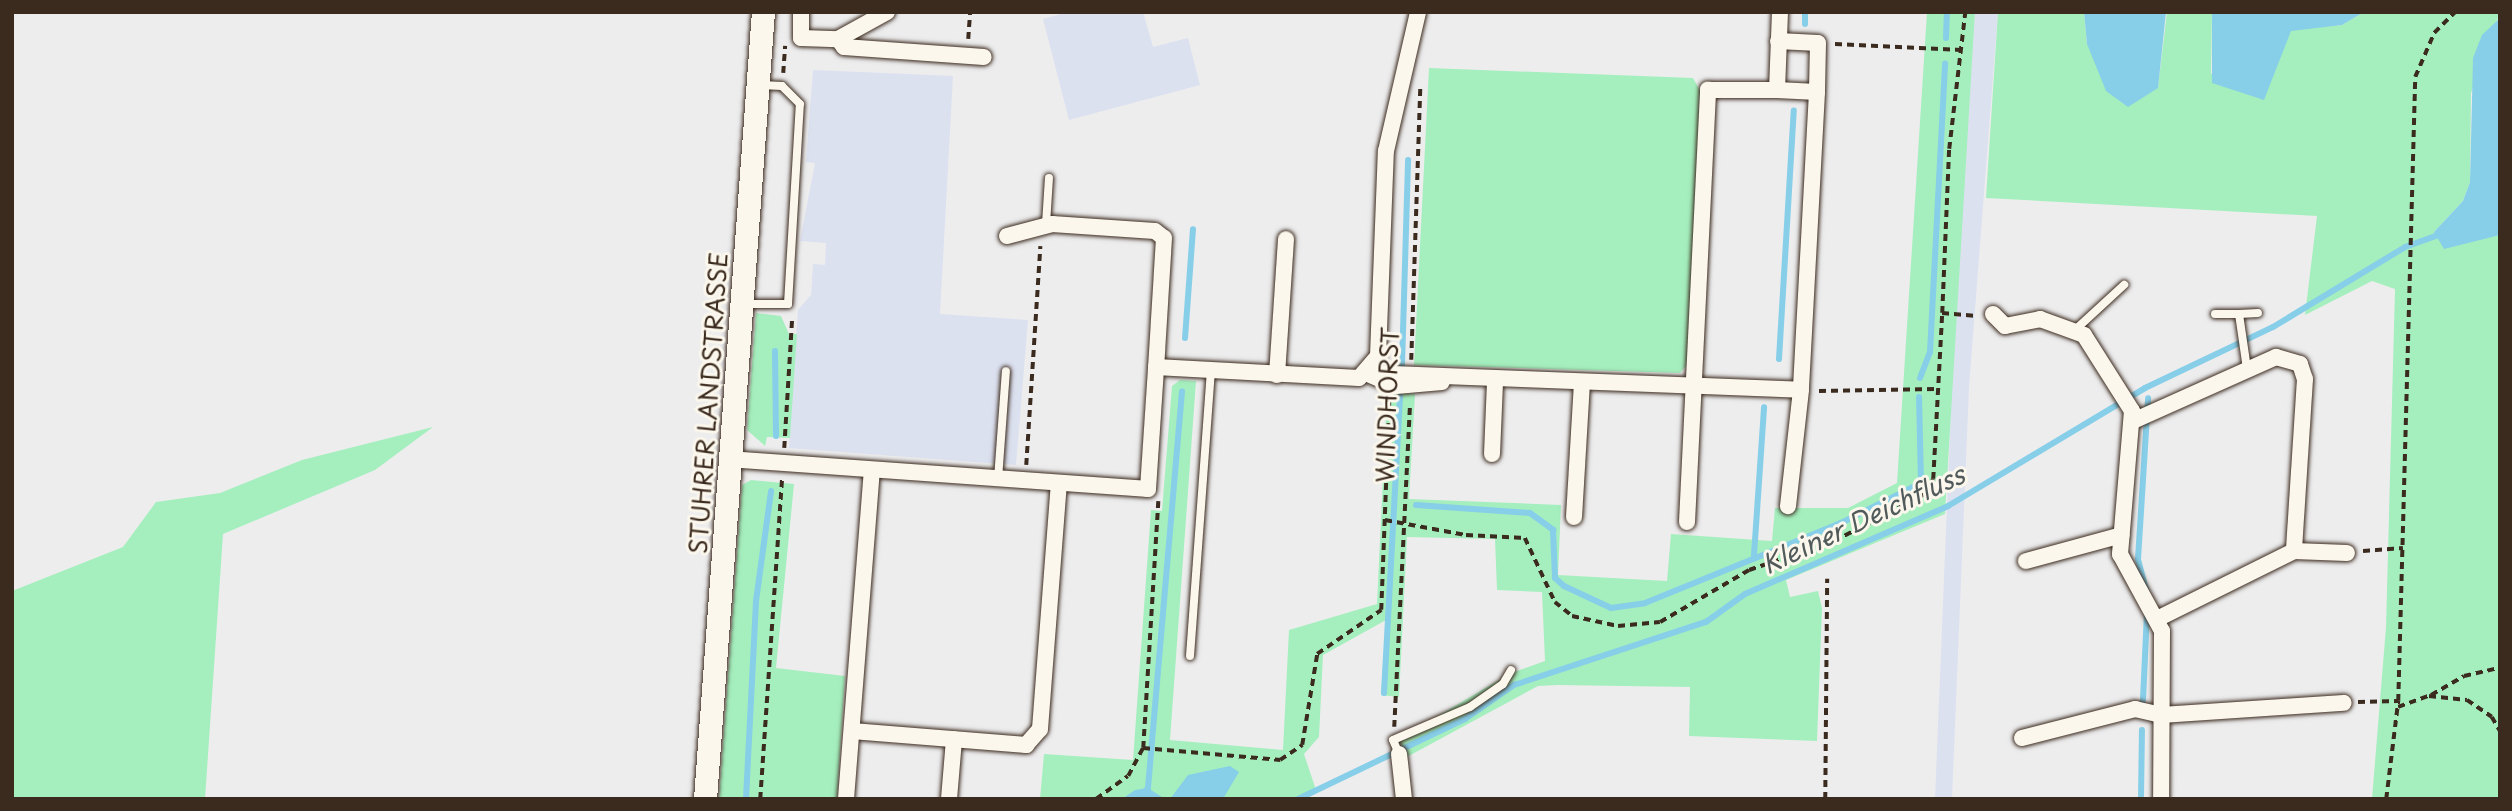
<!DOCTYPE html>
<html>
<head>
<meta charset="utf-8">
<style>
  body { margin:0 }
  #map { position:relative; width:2512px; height:811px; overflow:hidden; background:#ededee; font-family:"Playpen Sans",sans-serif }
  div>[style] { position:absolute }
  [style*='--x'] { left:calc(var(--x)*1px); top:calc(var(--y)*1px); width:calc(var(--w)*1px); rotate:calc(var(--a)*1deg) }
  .built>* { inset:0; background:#dce1f0 }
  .green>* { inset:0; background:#a5efbe }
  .water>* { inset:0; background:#87cee8 }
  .stream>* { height:6px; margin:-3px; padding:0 3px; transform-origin:3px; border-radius:3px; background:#87cee8 }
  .path>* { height:3.5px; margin-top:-1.75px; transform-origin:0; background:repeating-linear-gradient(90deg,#3b2a1e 0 7px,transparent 0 12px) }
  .roads { filter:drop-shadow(0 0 2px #3b2a1e) drop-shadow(0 0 2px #3b2a1e) }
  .service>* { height:8px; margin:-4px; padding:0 4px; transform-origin:4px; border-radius:4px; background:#fbf7ec }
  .minor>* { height:16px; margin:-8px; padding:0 8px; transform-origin:8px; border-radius:8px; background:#fbf7ec }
  .secondary>* { height:23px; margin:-11.5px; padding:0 11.5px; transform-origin:11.5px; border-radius:11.5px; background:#fbf7ec }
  span { translate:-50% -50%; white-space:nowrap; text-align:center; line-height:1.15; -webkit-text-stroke:6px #fbf7ec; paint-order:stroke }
  .street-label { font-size:24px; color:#3b2a1e }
  .water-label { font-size:26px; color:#525b5b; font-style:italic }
  .frame { position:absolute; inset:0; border:14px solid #3b2a1e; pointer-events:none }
</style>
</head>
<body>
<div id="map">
  <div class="built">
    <div style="clip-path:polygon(1068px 12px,1143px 12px,1153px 47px,1188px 38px,1200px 85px,1069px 120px,1043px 19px)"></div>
    <div style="clip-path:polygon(1975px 12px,1998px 12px,1969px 387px,1952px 799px,1935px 799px,1953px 358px)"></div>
    <div style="clip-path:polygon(813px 70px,953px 76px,940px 314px,1028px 320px,1016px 465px,789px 448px,798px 310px,811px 295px,813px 264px,825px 265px,826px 243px,800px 241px,815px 163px,806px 162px)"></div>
  </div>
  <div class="green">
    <div style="clip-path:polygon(1927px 12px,1975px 12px,1945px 514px,1786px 580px,1790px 597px,1818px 591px,1822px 608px,1817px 741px,1689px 736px,1690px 687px,1558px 685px,1538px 686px,1405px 758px,1399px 739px,1509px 674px,1545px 661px,1542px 592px,1497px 590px,1495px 539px,1407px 537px,1399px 697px,1381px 695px,1386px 620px,1323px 655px,1319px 737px,1304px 754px,1317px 793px,1305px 799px,1040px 799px,1044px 754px,1133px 760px,1151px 510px,1162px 511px,1172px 386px,1180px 380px,1196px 381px,1170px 740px,1283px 750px,1289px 630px,1377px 604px,1387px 393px,1415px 394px,1409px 499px,1561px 505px,1558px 575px,1667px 581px,1671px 534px,1772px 541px,1775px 508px,1848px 508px,1897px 483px)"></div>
    <div style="clip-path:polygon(1998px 12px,2084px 12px,2087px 44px,2158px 87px,2167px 12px,2212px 12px,2211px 74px,2291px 30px,2342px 25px,2364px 12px,2500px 12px,2471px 93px,2470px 182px,2463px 201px,2434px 232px,2473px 240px,2500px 235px,2500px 799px,2372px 799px,2386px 627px,2395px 289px,2372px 281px,2305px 315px,2317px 216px,1986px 198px)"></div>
    <div style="clip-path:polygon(1429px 68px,1693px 78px,1702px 94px,1687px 365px,1680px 373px,1414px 365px)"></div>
    <div style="clip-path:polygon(756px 313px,781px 316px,789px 334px,797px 334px,790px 438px,767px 437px,765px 446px,747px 430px)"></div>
    <div style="clip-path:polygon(433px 427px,375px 470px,223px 534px,205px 799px,12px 799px,12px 591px,123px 547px,156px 502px,220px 493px,302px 460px)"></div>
    <div style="clip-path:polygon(751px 480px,794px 484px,776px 668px,845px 676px,837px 799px,719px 799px,742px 485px)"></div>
  </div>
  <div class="water">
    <div style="clip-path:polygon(2084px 12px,2166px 12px,2158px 88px,2128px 107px,2106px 91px,2087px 44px)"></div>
    <div style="clip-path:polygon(2212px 12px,2364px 12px,2342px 25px,2291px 31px,2264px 100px,2212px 83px)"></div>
    <div style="clip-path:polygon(2500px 18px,2500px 235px,2444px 249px,2434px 232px,2463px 201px,2470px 182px,2473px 58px,2482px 35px)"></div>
    <div style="clip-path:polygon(1230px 766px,1239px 772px,1223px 799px,1170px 799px,1188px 775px)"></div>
    <div style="clip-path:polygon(1148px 788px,1165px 799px,1122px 799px,1135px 790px)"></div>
  </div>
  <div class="stream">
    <div style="--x:1805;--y:24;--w:12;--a:-90"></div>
    <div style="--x:1946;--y:38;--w:26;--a:-88"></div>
    <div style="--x:1185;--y:338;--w:109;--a:-85.8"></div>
    <div style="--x:775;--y:351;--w:85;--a:89.3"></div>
    <div style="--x:1779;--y:359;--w:249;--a:-86.6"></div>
    <div style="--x:1402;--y:365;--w:205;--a:-88.3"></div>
    <div style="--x:1920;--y:378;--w:28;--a:-69"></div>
    <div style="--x:1930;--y:352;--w:289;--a:-87"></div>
    <div style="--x:1416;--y:505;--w:114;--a:4"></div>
    <div style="--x:1530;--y:513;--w:29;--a:36"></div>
    <div style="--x:1553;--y:530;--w:48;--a:87.6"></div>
    <div style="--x:1555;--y:578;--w:12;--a:42"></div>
    <div style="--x:1564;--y:586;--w:52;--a:25.1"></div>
    <div style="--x:1611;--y:608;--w:34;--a:-8"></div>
    <div style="--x:1645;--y:603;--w:212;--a:-22.2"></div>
    <div style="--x:1841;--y:523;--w:89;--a:-26.6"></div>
    <div style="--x:1921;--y:483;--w:86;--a:-91.3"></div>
    <div style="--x:1754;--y:555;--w:148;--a:-86.1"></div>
    <div style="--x:2147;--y:593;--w:35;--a:-105"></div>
    <div style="--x:2138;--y:559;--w:161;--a:-86.4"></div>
    <div style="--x:1384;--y:693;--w:297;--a:-86.9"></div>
    <div style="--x:2143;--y:700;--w:89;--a:-87.4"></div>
    <div style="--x:746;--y:799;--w:198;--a:-87.1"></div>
    <div style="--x:756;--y:601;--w:111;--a:-82.2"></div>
    <div style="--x:1139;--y:799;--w:14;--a:-51"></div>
    <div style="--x:1148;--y:788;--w:398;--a:-85.1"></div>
    <div style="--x:1298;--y:799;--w:185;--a:-25.6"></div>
    <div style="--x:1465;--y:719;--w:60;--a:-34.8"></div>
    <div style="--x:1514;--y:685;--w:202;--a:-18.2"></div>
    <div style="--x:1706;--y:622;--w:48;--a:-35.7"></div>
    <div style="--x:1745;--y:594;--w:221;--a:-23.4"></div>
    <div style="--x:1948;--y:506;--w:230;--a:-30.9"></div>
    <div style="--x:2145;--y:388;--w:142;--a:-25.5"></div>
    <div style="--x:2273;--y:327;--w:154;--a:-31.2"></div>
    <div style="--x:2405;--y:247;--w:41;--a:-19.7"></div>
    <div style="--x:2141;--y:799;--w:69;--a:-89.2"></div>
  </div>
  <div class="path">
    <div style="--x:968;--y:39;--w:27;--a:-86"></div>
    <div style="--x:1835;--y:44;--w:127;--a:2.7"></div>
    <div style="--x:783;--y:73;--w:27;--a:-86"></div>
    <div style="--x:1942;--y:313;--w:164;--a:-87.6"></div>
    <div style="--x:1949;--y:149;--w:138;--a:-83.3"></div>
    <div style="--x:1411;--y:360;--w:272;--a:-88.1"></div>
    <div style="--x:1819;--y:391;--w:117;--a:-1"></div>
    <div style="--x:784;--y:448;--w:132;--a:-86.5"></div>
    <div style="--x:1026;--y:465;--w:219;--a:-86.3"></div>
    <div style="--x:1385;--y:520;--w:82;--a:10.5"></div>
    <div style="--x:1466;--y:535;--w:59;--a:2.9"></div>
    <div style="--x:1525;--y:538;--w:71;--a:64.9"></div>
    <div style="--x:1555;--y:602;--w:22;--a:39"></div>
    <div style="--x:1572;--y:616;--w:47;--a:12.3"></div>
    <div style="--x:1618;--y:626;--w:42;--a:-5.4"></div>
    <div style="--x:1660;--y:622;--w:103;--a:-30.3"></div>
    <div style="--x:1749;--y:570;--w:90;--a:-18.8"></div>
    <div style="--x:1834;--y:541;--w:105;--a:-27.3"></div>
    <div style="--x:1927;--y:493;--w:15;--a:-67"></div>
    <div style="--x:1933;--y:479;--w:166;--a:-86.9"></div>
    <div style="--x:1942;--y:313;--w:35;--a:5"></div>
    <div style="--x:2363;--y:551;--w:40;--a:-4.3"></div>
    <div style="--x:2431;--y:695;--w:38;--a:-30"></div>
    <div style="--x:2464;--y:676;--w:37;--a:-13"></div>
    <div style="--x:2358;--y:702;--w:40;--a:-1.4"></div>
    <div style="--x:2398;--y:707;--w:33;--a:-20"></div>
    <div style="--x:2429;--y:696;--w:38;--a:6"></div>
    <div style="--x:2467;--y:700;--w:30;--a:34"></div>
    <div style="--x:2492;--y:717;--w:16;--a:60"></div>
    <div style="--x:1394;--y:727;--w:324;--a:-87.2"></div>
    <div style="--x:1143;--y:748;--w:138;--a:5"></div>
    <div style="--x:1280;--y:760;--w:27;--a:-34"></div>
    <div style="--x:1302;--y:745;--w:92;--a:-80.6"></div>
    <div style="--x:1317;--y:654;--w:78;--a:-34.5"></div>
    <div style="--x:1381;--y:610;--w:209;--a:-87.8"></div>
    <div style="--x:760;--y:799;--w:320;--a:-86.1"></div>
    <div style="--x:1096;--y:799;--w:39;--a:-36"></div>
    <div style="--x:1128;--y:776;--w:32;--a:-62"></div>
    <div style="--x:1143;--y:748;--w:247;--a:-86.5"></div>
    <div style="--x:1825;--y:799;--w:220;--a:-89.5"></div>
    <div style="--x:2386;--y:799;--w:99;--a:-83"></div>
    <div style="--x:2398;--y:701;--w:624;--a:-88.44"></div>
    <div style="--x:2415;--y:77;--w:48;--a:-66.6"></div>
    <div style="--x:2434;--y:33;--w:30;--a:-45"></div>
  </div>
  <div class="roads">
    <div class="service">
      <div style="--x:1046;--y:224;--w:46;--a:-86.3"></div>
      <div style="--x:744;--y:304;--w:44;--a:0"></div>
      <div style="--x:788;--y:304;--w:200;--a:-86.6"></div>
      <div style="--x:800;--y:104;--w:25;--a:-135"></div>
      <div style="--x:782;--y:86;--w:21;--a:-177"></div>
      <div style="--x:2215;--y:314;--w:24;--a:0"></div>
      <div style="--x:2239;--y:314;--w:56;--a:81.7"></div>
      <div style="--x:2239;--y:314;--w:19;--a:-3"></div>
      <div style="--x:2075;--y:330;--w:67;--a:-42.6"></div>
      <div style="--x:998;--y:479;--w:108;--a:-85.8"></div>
      <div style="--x:1190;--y:656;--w:287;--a:-85.8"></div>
      <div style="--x:1399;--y:754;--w:15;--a:-113"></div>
      <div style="--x:1393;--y:740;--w:84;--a:-23.2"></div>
      <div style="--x:1470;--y:707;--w:40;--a:-34.9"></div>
      <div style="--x:1503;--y:684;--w:16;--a:-60"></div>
    </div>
    <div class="minor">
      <div style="--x:801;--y:12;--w:26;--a:90"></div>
      <div style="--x:801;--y:38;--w:37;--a:2"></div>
      <div style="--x:887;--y:12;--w:56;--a:151.1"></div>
      <div style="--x:838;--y:39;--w:10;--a:53"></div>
      <div style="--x:844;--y:47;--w:140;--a:4.1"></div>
      <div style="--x:1780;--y:12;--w:78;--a:92.2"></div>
      <div style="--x:1777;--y:90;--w:40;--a:2.9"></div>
      <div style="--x:1817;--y:92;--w:298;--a:93.1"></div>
      <div style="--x:1801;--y:390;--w:117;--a:96.4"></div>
      <div style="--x:1778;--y:41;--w:40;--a:2.9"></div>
      <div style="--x:1818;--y:43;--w:49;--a:91.2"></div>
      <div style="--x:1007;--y:236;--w:47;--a:-14.9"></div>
      <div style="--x:1052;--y:224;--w:103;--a:3.9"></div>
      <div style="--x:1155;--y:231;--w:11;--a:38"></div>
      <div style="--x:1164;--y:238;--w:129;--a:93.5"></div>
      <div style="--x:1993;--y:314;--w:17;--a:45"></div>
      <div style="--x:2005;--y:326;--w:36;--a:-11"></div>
      <div style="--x:2040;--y:319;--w:47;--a:20"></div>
      <div style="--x:2084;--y:335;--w:90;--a:57.7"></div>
      <div style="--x:2132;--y:411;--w:144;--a:94.8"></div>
      <div style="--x:2120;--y:554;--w:88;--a:61.4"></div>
      <div style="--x:2162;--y:631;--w:168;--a:90.3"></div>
      <div style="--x:1366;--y:373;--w:435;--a:2.2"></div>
      <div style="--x:1277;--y:375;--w:136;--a:-86.2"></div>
      <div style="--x:1370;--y:375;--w:28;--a:23"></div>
      <div style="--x:1396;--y:386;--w:46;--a:-5"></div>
      <div style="--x:2133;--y:421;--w:157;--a:-24.1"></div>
      <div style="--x:2276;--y:357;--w:25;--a:16"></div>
      <div style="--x:2300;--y:364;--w:16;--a:72"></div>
      <div style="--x:2305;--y:379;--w:172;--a:93.7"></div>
      <div style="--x:2294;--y:551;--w:151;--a:153.6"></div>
      <div style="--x:1492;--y:454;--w:72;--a:-87.6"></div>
      <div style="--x:729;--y:459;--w:420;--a:4.1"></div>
      <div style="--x:1148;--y:489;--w:122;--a:-86.2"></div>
      <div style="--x:1156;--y:367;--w:203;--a:3.1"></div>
      <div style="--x:1359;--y:378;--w:29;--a:-49"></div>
      <div style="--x:1378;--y:356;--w:205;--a:-87.8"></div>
      <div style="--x:1386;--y:151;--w:143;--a:-77"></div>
      <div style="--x:1574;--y:517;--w:133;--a:-86.6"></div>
      <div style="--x:1687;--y:522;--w:433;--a:-87.2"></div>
      <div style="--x:1708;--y:90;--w:69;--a:0"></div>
      <div style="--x:2294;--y:551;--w:53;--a:2.2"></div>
      <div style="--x:2026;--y:561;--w:99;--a:-15.2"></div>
      <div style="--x:852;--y:731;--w:175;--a:4.6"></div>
      <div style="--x:1026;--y:745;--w:21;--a:-49"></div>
      <div style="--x:1040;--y:729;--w:246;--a:-85.6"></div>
      <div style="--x:2022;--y:738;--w:117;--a:-14.4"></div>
      <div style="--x:2135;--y:709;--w:27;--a:13"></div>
      <div style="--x:2161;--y:715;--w:183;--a:-3.8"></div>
      <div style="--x:1399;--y:754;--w:45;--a:83.7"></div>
      <div style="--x:846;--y:799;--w:330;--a:-85.5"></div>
      <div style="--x:949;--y:799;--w:60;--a:-85.2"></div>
    </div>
    <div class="secondary">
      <div style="--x:705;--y:799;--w:789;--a:-85.79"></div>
    </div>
  </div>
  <div class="street-label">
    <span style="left:708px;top:403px;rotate:-86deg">STUHRER LANDSTRASSE</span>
    <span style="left:1387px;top:405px;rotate:-88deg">WINDHORST</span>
  </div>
  <div class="water-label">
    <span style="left:1863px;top:519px;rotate:-25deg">Kleiner Deichfluss</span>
  </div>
  <div class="frame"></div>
</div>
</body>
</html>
